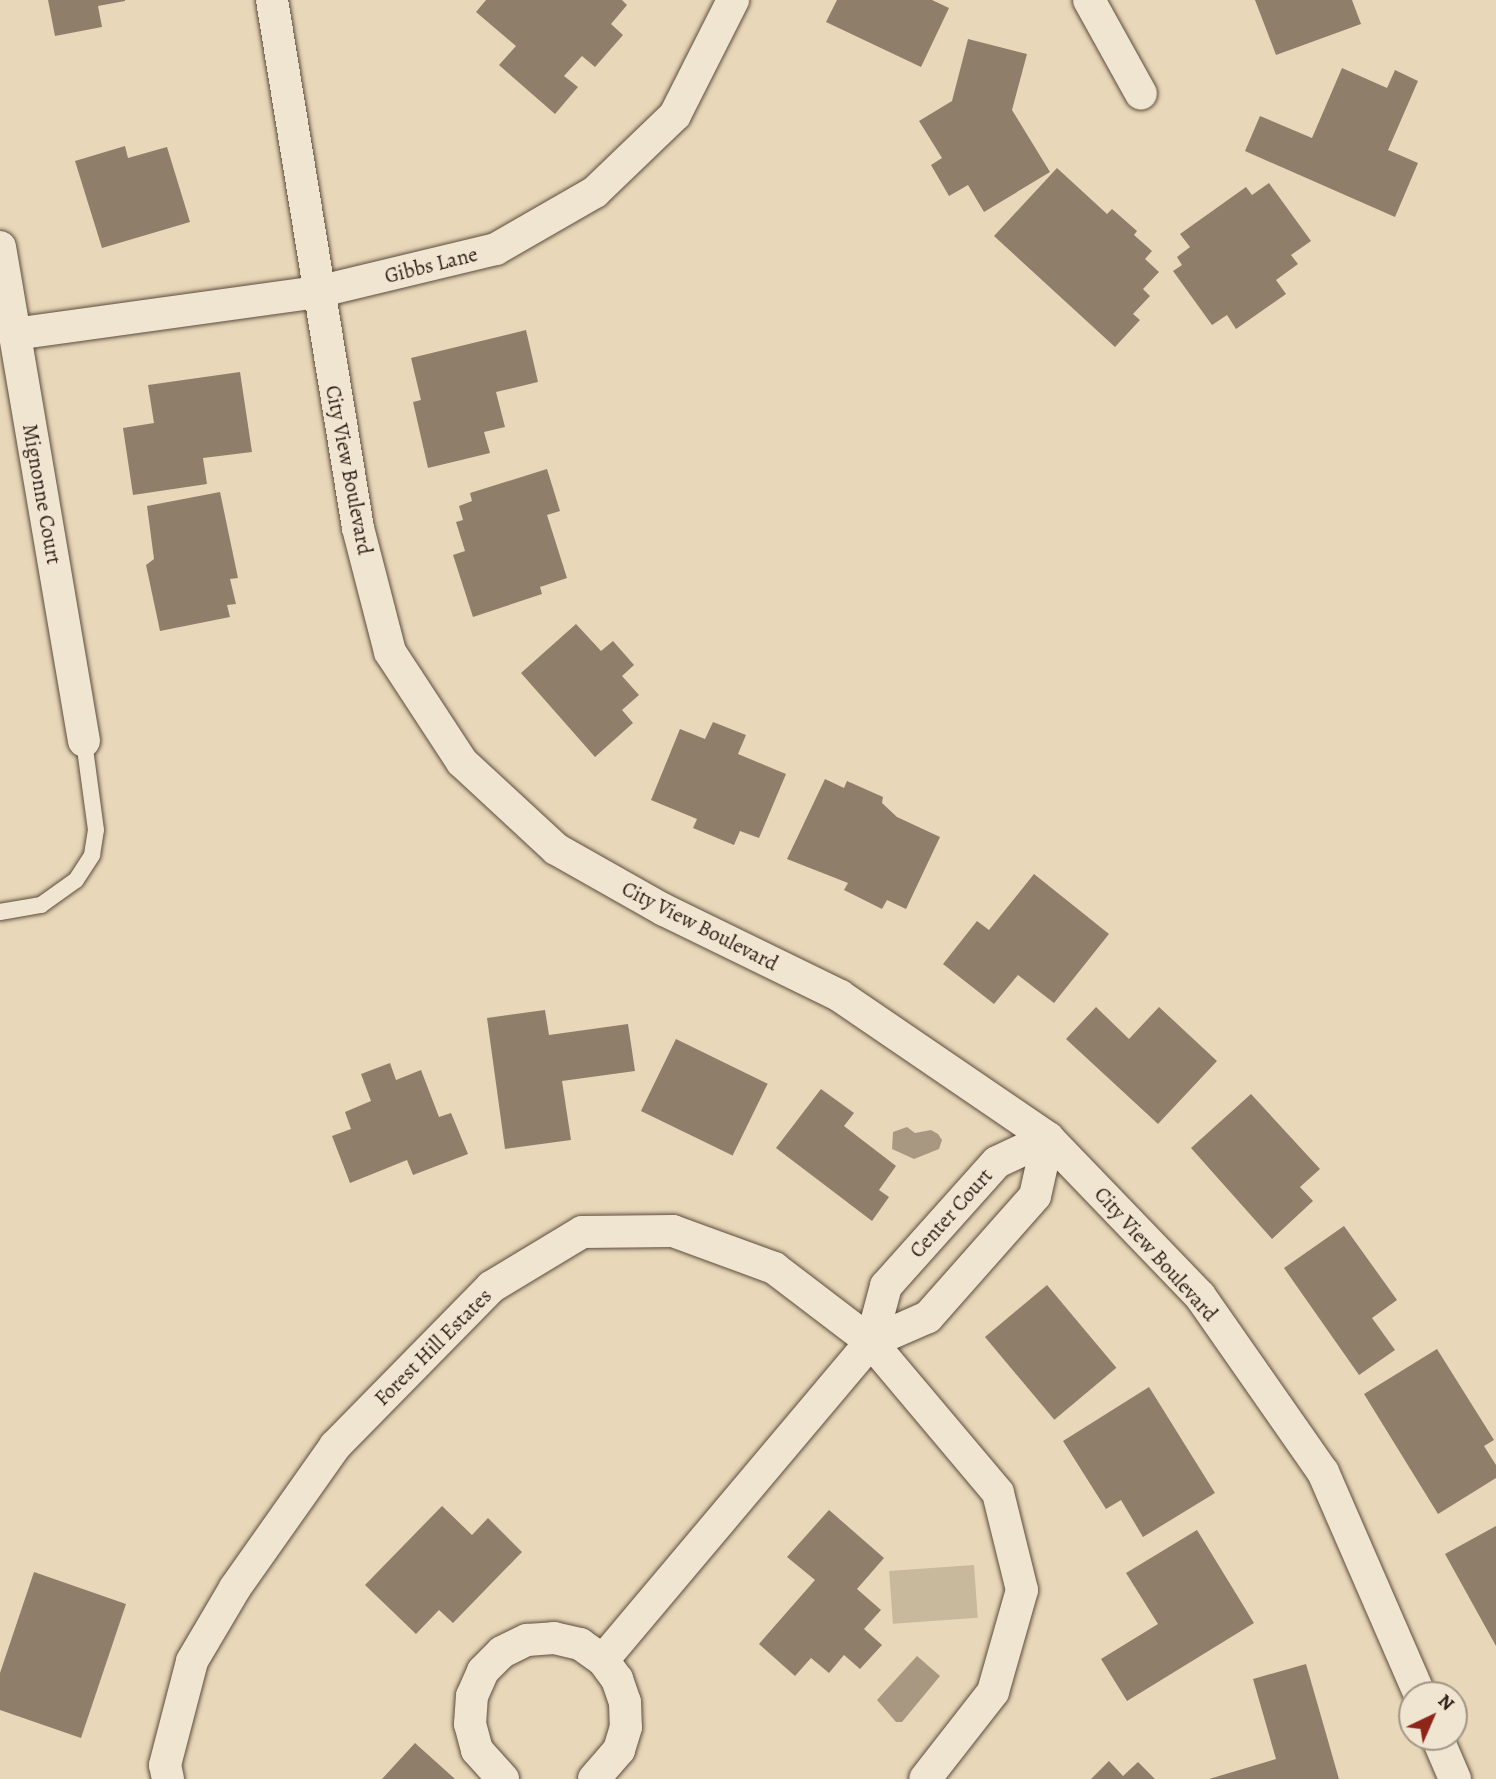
<!DOCTYPE html>
<html>
<head>
<meta charset="utf-8">
<style>
  body { margin:0 }
  #map { position:relative; width:1496px; height:1779px; overflow:hidden; background:#e8d7b8; font-family:Alegreya,serif }
  div>[style] { position:absolute }
  [style*='--x'] { left:calc(var(--x)*1px); top:calc(var(--y)*1px); width:calc(var(--w)*1px); rotate:calc(var(--a)*1deg) }
  .green>* { inset:0; background:#c8b89c; transform-origin:0 0 }
  .water>* { inset:0; background:#a99881 }
  .building>* { inset:0; background:#8f7f6a; transform-origin:0 0 }
  .roads { filter:drop-shadow(0 0 2px #5c4d3e) drop-shadow(0 0 2px #5c4d3e) }
  .service>* { height:16px; margin:-8px; padding:0 8px; transform-origin:8px; border-radius:8px; background:#f0e5d1 }
  .minor>* { height:32px; margin:-16px; padding:0 16px; transform-origin:16px; border-radius:16px; background:#f0e5d1 }
  span { translate:-50% -50%; white-space:nowrap; text-align:center; line-height:1.15; -webkit-text-stroke:6px #f0e5d1; paint-order:stroke }
  .street-label { font-size:21px; color:#2e1f16 }
  .north { position:absolute; left:1398px; top:1681px; width:70px; height:70px; box-sizing:border-box; background:#f0e5d1; border:2px solid #a29686; border-radius:50%; rotate:44deg; font-size:19px; font-weight:700; line-height:28px; text-align:center; color:#2e1f16 }
  .north::after { content:''; display:block; margin:auto; width:24px; height:32px; background:#8f2418; clip-path:polygon(50% 0,100% 100%,50% 72%,0 100%) }
</style>
</head>
<body>
<div id="map">
  <div class="green">
    <div style="left:974px;top:1565px;width:53px;height:85px;rotate:86deg"></div>
  </div>
  <div class="water">
    <div style="clip-path:polygon(907px 1127px,915px 1133px,931px 1130px,938px 1134px,942px 1140px,939px 1149px,914px 1159px,892px 1149px,893px 1132px)"></div>
    <div style="clip-path:polygon(917px 1656px,940px 1676px,902px 1722px,896px 1722px,877px 1700px)"></div>
  </div>
  <div class="building">
    <div style="clip-path:polygon(48px 0,125px 0,125px 1px,98px 6px,102px 27px,55px 36px)"></div>
    <div style="clip-path:polygon(486px 0,622px 0,627px 5px,611px 24px,623px 35px,595px 67px,582px 56px,564px 76px,578px 87px,555px 114px,499px 65px,516px 46px,476px 12px)"></div>
    <div style="clip-path:polygon(837px 0,932px 0,949px 8px,921px 67px,826px 22px)"></div>
    <div style="clip-path:polygon(1255px 0,1352px 0,1361px 24px,1276px 55px)"></div>
    <div style="clip-path:polygon(968px 39px,1027px 54px,1012px 110px,1050px 172px,984px 212px,968px 185px,949px 196px,931px 165px,942px 158px,919px 121px,952px 101px)"></div>
    <div style="clip-path:polygon(1342px 68px,1387px 88px,1395px 70px,1418px 81px,1388px 150px,1418px 163px,1395px 217px,1245px 151px,1260px 116px,1312px 138px)"></div>
    <div style="clip-path:polygon(125px 146px,128px 158px,167px 147px,190px 222px,102px 248px,75px 161px)"></div>
    <div style="clip-path:polygon(1057px 168px,1107px 214px,1112px 209px,1137px 231px,1134px 235px,1152px 251px,1145px 259px,1159px 272px,1143px 289px,1150px 296px,1133px 314px,1140px 320px,1115px 347px,994px 236px)"></div>
    <div style="clip-path:polygon(1269px 183px,1311px 241px,1291px 255px,1298px 264px,1276px 280px,1286px 294px,1236px 329px,1227px 315px,1212px 325px,1173px 271px,1182px 265px,1177px 257px,1190px 247px,1180px 234px,1246px 187px,1252px 195px)"></div>
    <div style="clip-path:polygon(526px 330px,538px 382px,496px 392px,505px 427px,484px 432px,490px 453px,428px 468px,413px 402px,421px 400px,411px 358px)"></div>
    <div style="clip-path:polygon(240px 372px,252px 452px,203px 458px,207px 484px,133px 495px,123px 428px,154px 423px,148px 385px)"></div>
    <div style="clip-path:polygon(547px 469px,560px 511px,547px 515px,567px 578px,540px 587px,542px 594px,473px 617px,453px 555px,465px 551px,456px 522px,463px 520px,459px 506px,472px 501px,470px 493px)"></div>
    <div style="clip-path:polygon(220px 492px,238px 578px,230px 579px,236px 604px,227px 605px,230px 617px,160px 631px,146px 565px,154px 559px,147px 506px)"></div>
    <div style="clip-path:polygon(576px 624px,601px 651px,613px 641px,634px 665px,622px 676px,639px 695px,622px 710px,633px 723px,595px 757px,521px 673px)"></div>
    <div style="clip-path:polygon(713px 722px,746px 735px,738px 754px,786px 774px,759px 838px,740px 831px,734px 845px,693px 828px,697px 819px,651px 800px,680px 729px,705px 739px)"></div>
    <div style="clip-path:polygon(825px 779px,844px 788px,847px 781px,883px 797px,882px 803px,897px 817px,940px 837px,906px 909px,887px 900px,882px 909px,844px 890px,848px 883px,787px 859px)"></div>
    <div style="clip-path:polygon(1034px 874px,1109px 934px,1054px 1003px,1018px 975px,994px 1004px,943px 964px,977px 921px,989px 930px)"></div>
    <div style="clip-path:polygon(1096px 1007px,1129px 1039px,1159px 1007px,1217px 1061px,1158px 1124px,1066px 1039px)"></div>
    <div style="clip-path:polygon(545px 1010px,549px 1035px,628px 1024px,635px 1071px,562px 1081px,571px 1140px,505px 1149px,487px 1018px)"></div>
    <div style="left:676px;top:1039px;width:102px;height:80px;rotate:26deg"></div>
    <div style="clip-path:polygon(390px 1063px,396px 1080px,421px 1070px,439px 1117px,451px 1113px,468px 1154px,413px 1175px,407px 1160px,350px 1183px,332px 1136px,351px 1129px,345px 1112px,371px 1101px,361px 1074px)"></div>
    <div style="clip-path:polygon(821px 1089px,854px 1113px,844px 1126px,896px 1166px,879px 1190px,889px 1197px,872px 1221px,776px 1148px)"></div>
    <div style="clip-path:polygon(1251px 1094px,1320px 1169px,1300px 1187px,1313px 1201px,1272px 1239px,1191px 1148px)"></div>
    <div style="clip-path:polygon(1344px 1226px,1397px 1300px,1372px 1318px,1395px 1350px,1359px 1375px,1284px 1268px)"></div>
    <div style="left:1047px;top:1285px;width:108px;height:81px;rotate:50deg"></div>
    <div style="clip-path:polygon(1437px 1349px,1494px 1440px,1484px 1446px,1496px 1465px,1496px 1478px,1438px 1514px,1364px 1394px)"></div>
    <div style="clip-path:polygon(1149px 1387px,1215px 1493px,1143px 1537px,1121px 1500px,1106px 1509px,1063px 1441px)"></div>
    <div style="clip-path:polygon(442px 1506px,472px 1535px,488px 1518px,522px 1552px,453px 1623px,439px 1610px,416px 1634px,365px 1585px)"></div>
    <div style="clip-path:polygon(829px 1510px,884px 1558px,857px 1589px,881px 1610px,864px 1629px,882px 1645px,860px 1669px,844px 1655px,829px 1673px,811px 1658px,795px 1676px,759px 1644px,815px 1580px,787px 1557px)"></div>
    <div style="clip-path:polygon(1496px 1526px,1496px 1646px,1445px 1554px)"></div>
    <div style="clip-path:polygon(1197px 1530px,1254px 1623px,1127px 1701px,1101px 1659px,1158px 1624px,1126px 1573px)"></div>
    <div style="clip-path:polygon(34px 1572px,126px 1604px,81px 1738px,0 1710px,0 1673px)"></div>
    <div style="clip-path:polygon(1306px 1664px,1339px 1779px,1209px 1779px,1276px 1759px,1253px 1679px)"></div>
    <div style="clip-path:polygon(415px 1743px,455px 1779px,382px 1779px)"></div>
    <div style="clip-path:polygon(1109px 1761px,1123px 1776px,1138px 1762px,1155px 1779px,1091px 1779px)"></div>
  </div>
  <div class="roads">
    <div class="service">
      <div style="--x:0;--y:912;--w:42;--a:-9.7"></div>
      <div style="--x:41;--y:905;--w:43;--a:-35.5"></div>
      <div style="--x:76;--y:880;--w:30;--a:-57"></div>
      <div style="--x:92;--y:855;--w:25;--a:-81"></div>
      <div style="--x:96;--y:830;--w:90;--a:-97.7"></div>
    </div>
    <div class="minor">
      <div style="--x:272;--y:0;--w:535;--a:80.75"></div>
      <div style="--x:358;--y:528;--w:128;--a:75.5"></div>
      <div style="--x:390;--y:652;--w:131;--a:56.8"></div>
      <div style="--x:462;--y:762;--w:128;--a:42.8"></div>
      <div style="--x:556;--y:849;--w:124;--a:29.5"></div>
      <div style="--x:664;--y:910;--w:196;--a:26"></div>
      <div style="--x:840;--y:996;--w:252;--a:34.3"></div>
      <div style="--x:1048;--y:1138;--w:219;--a:46.1"></div>
      <div style="--x:1200;--y:1296;--w:215;--a:55.1"></div>
      <div style="--x:1323;--y:1472;--w:243;--a:66.5"></div>
      <div style="--x:1089;--y:0;--w:107;--a:61"></div>
      <div style="--x:0;--y:247;--w:501;--a:80.35"></div>
      <div style="--x:15;--y:334;--w:305;--a:-7.9"></div>
      <div style="--x:317;--y:292;--w:184;--a:-13.5"></div>
      <div style="--x:496;--y:249;--w:114;--a:-29.9"></div>
      <div style="--x:595;--y:192;--w:111;--a:-43.9"></div>
      <div style="--x:675;--y:115;--w:129;--a:-63.2"></div>
      <div style="--x:603;--y:1660;--w:416;--a:-49.9"></div>
      <div style="--x:871;--y:1342;--w:58;--a:-75"></div>
      <div style="--x:886;--y:1286;--w:166;--a:-48.2"></div>
      <div style="--x:997;--y:1162;--w:56;--a:-25.2"></div>
      <div style="--x:1048;--y:1138;--w:59;--a:102.6"></div>
      <div style="--x:1035;--y:1196;--w:162;--a:131.5"></div>
      <div style="--x:928;--y:1317;--w:62;--a:156.3"></div>
      <div style="--x:1437;--y:1737;--w:46;--a:66.8"></div>
      <div style="--x:168;--y:1779;--w:14;--a:-102"></div>
      <div style="--x:165;--y:1765;--w:107;--a:-75.4"></div>
      <div style="--x:192;--y:1661;--w:85;--a:-59.5"></div>
      <div style="--x:235;--y:1588;--w:174;--a:-54.8"></div>
      <div style="--x:335;--y:1446;--w:223;--a:-45.5"></div>
      <div style="--x:491;--y:1287;--w:106;--a:-31.1"></div>
      <div style="--x:582;--y:1232;--w:91;--a:-0.6"></div>
      <div style="--x:673;--y:1231;--w:108;--a:20.1"></div>
      <div style="--x:774;--y:1268;--w:122;--a:37.3"></div>
      <div style="--x:871;--y:1342;--w:197;--a:49.9"></div>
      <div style="--x:998;--y:1493;--w:100;--a:76.1"></div>
      <div style="--x:1022;--y:1590;--w:106;--a:105.9"></div>
      <div style="--x:993;--y:1692;--w:110;--a:128"></div>
      <div style="--x:503;--y:1779;--w:39;--a:-132"></div>
      <div style="--x:477;--y:1750;--w:27;--a:-105"></div>
      <div style="--x:470;--y:1724;--w:28;--a:-86"></div>
      <div style="--x:472;--y:1696;--w:27;--a:-66"></div>
      <div style="--x:483;--y:1671;--w:27;--a:-45"></div>
      <div style="--x:502;--y:1652;--w:28;--a:-26"></div>
      <div style="--x:527;--y:1640;--w:27;--a:-4"></div>
      <div style="--x:554;--y:1638;--w:27;--a:13"></div>
      <div style="--x:580;--y:1644;--w:28;--a:35"></div>
      <div style="--x:603;--y:1660;--w:24;--a:54"></div>
      <div style="--x:617;--y:1679;--w:24;--a:71"></div>
      <div style="--x:625;--y:1702;--w:25;--a:88"></div>
      <div style="--x:626;--y:1727;--w:24;--a:107"></div>
      <div style="--x:619;--y:1750;--w:38;--a:131"></div>
    </div>
  </div>
  <div class="street-label">
    <span style="left:431px;top:265px;rotate:-14deg">Gibbs Lane</span>
    <span style="left:349px;top:470px;rotate:79deg">City View Boulevard</span>
    <span style="left:42px;top:494px;rotate:80deg">Mignonne Court</span>
    <span style="left:700px;top:926px;rotate:27deg">City View Boulevard</span>
    <span style="left:951px;top:1213px;rotate:-48deg">Center Court</span>
    <span style="left:1156px;top:1254px;rotate:48deg">City View Boulevard</span>
    <span style="left:433px;top:1347px;rotate:-45deg">Forest Hill Estates</span>
  </div>
  <div class="north">N</div>
</div>
</body>
</html>
